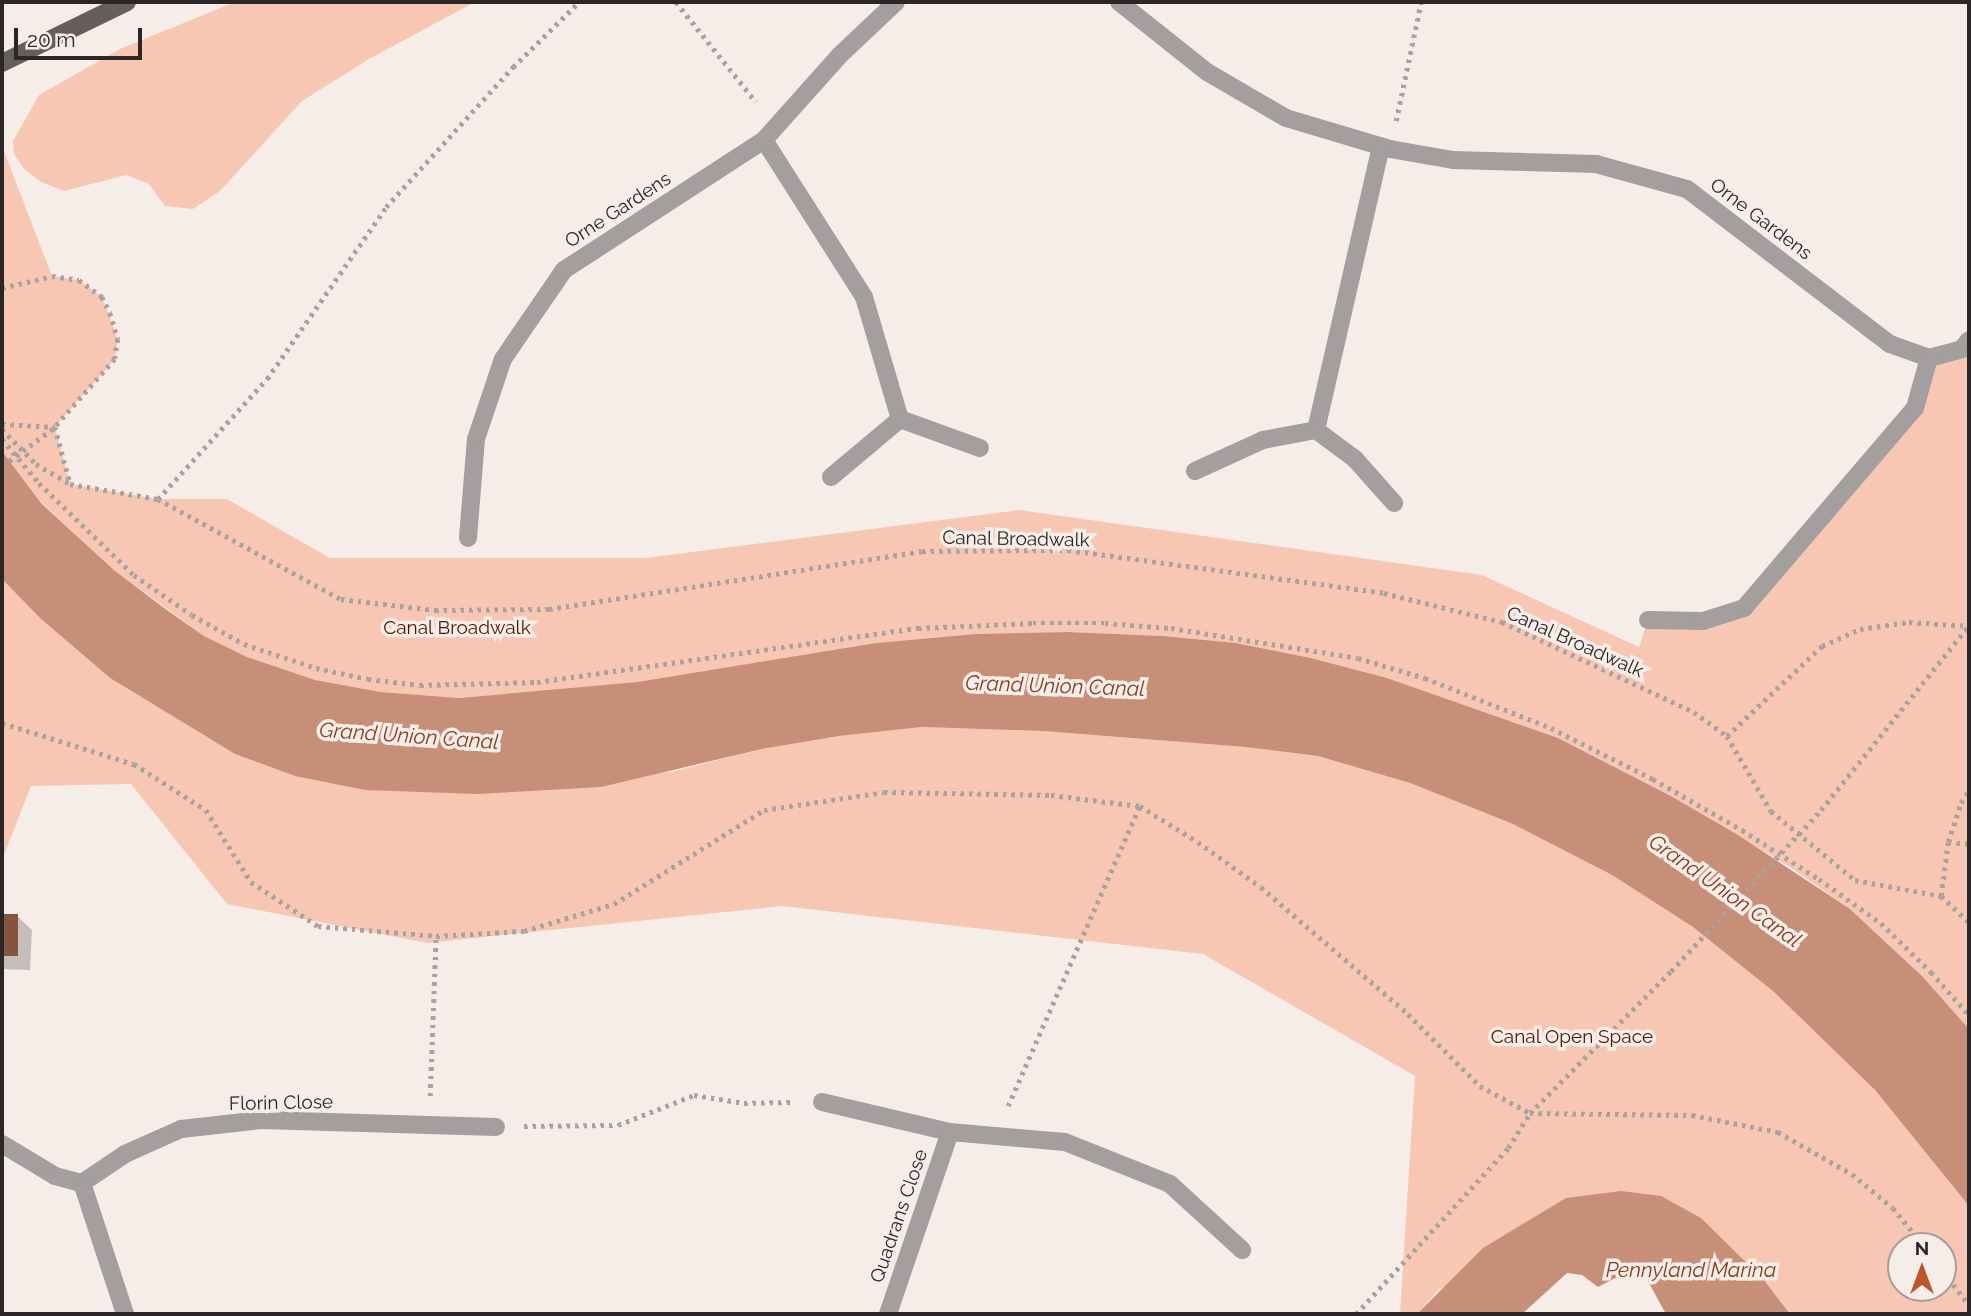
<!DOCTYPE html>
<html>
<head>
<meta charset="utf-8">
<style>
  body { margin:0 }
  #map { position:relative; width:1971px; height:1316px; overflow:hidden; background:#f6ede9; font-family:Raleway,sans-serif }
  div>[style] { position:absolute }
  [style*='--x'] { left:calc(var(--x)*1px); top:calc(var(--y)*1px); width:calc(var(--w)*1px); rotate:calc(var(--a)*1deg) }
  .green>* { inset:0; background:#f8c7b4 }
  .water>* { inset:0; background:#c78f78 }
  .shadow>* { inset:0; background:#0003 }
  .building>* { inset:0; background:#87533f; transform-origin:0 0 }
  .path>* { height:4.5px; margin-top:-2.25px; transform-origin:0; background:repeating-linear-gradient(90deg,#a9a29f 0 3.5px,transparent 0 8.5px) }
  .street>* { height:18px; margin:-9px; padding:0 9px; transform-origin:9px; border-radius:9px; background:#a39f9e }
  .primary>* { height:18px; margin:-9px; padding:0 9px; transform-origin:9px; border-radius:9px; background:#655e5b }
  .path-bridge>* { height:4.5px; margin-top:-2.25px; transform-origin:0; background:repeating-linear-gradient(90deg,#a9a29f 0 3.5px,transparent 0 8.5px) }
  span { translate:-50% -50%; white-space:nowrap; text-align:center; line-height:1.15; -webkit-text-stroke:7px #f6ede9; paint-order:stroke }
  .street-label { font-size:19px; color:#2b2726 }
  .park-label { font-size:19px; color:#4d1901 }
  .water-label { font-size:21px; color:#863f21; font-style:italic }
  .frame { position:absolute; inset:0; border:4px solid #2b2726; pointer-events:none }
  .north { position:absolute; left:1887px; top:1232px; width:70px; height:70px; box-sizing:border-box; background:#f6ede9; border:2px solid #a59e9b; border-radius:50%; rotate:0deg; font-size:19px; font-weight:700; line-height:28px; text-align:center; color:#2b2726 }
  .north::after { content:''; display:block; margin:auto; width:24px; height:32px; background:#bb5627; clip-path:polygon(50% 0,100% 100%,50% 72%,0 100%) }
  .scale { position:absolute; left:14px; top:28px; width:128px; height:32px; box-sizing:border-box; border:4px solid #2b2726; border-top:0; padding-left:9px; font-size:21px; line-height:24px; white-space:nowrap; color:#2b2726; -webkit-text-stroke:5px #f6ede9; paint-order:stroke }
</style>
</head>
<body>
<div id="map">
  <div class="green">
    <div style="clip-path:polygon(235px 2px,475px 2px,369px 59px,302px 101px,220px 191px,193px 209px,165px 206px,149px 184px,126px 175px,64px 191px,41px 182px,24px 169px,14px 154px,13px 141px,39px 95px,120px 49px)"></div>
    <div style="clip-path:polygon(2px 146px,52px 276px,79px 280px,102px 297px,118px 339px,115px 359px,55px 427px,70px 484px,158px 499px,227px 499px,330px 558px,646px 558px,1019px 510px,1482px 575px,1639px 647px,1648px 620px,1744px 608px,1915px 408px,1929px 358px,1969px 340px,1969px 1029px,1923px 977px,1850px 909px,1790px 867px,1669px 795px,1558px 738px,1387px 678px,1311px 658px,1236px 643px,1163px 636px,1068px 632px,975px 634px,876px 643px,637px 682px,459px 698px,381px 692px,315px 680px,247px 657px,204px 636px,114px 570px,42px 503px,2px 451px)"></div>
    <div style="clip-path:polygon(evenodd,2px 579px,40px 618px,110px 678px,235px 754px,295px 776px,671px 772px,762px 749px,839px 736px,922px 727px,1043px 731px,1245px 747px,1318px 756px,1410px 783px,1513px 824px,1612px 875px,1693px 927px,1774px 992px,1875px 1090px,1969px 1206px,1969px 1314px,1790px 1314px,1764px 1280px,1700px 1218px,1439px 1289px,1417px 1314px,1400px 1314px,1415px 1076px,1203px 954px,782px 906px,427px 943px,227px 904px,131px 784px,31px 786px,2px 860px,2px 579px,1901px 1246px,1943px 1246px,1943px 1288px,1901px 1288px,1901px 1246px)"></div>
  </div>
  <div class="water">
    <div style="clip-path:polygon(2px 451px,42px 504px,114px 570px,164px 608px,204px 636px,247px 657px,315px 680px,381px 692px,459px 698px,637px 682px,876px 643px,975px 634px,1068px 632px,1163px 636px,1236px 643px,1311px 658px,1387px 678px,1558px 738px,1669px 795px,1738px 835px,1850px 909px,1923px 977px,1969px 1029px,1969px 1206px,1875px 1090px,1774px 992px,1693px 927px,1612px 875px,1513px 824px,1410px 783px,1318px 756px,1245px 747px,1043px 731px,922px 727px,839px 736px,762px 749px,601px 787px,477px 794px,365px 790px,295px 776px,235px 754px,110px 678px,40px 618px,2px 579px)"></div>
    <div style="clip-path:polygon(1621px 1191px,1661px 1196px,1701px 1218px,1764px 1280px,1790px 1314px,1666px 1314px,1644px 1274px,1627px 1272px,1598px 1287px,1582px 1275px,1567px 1273px,1522px 1314px,1417px 1314px,1483px 1248px,1566px 1198px)"></div>
  </div>
  <div class="shadow">
    <div style="clip-path:polygon(2px 916px,17px 916px,32px 930px,30px 970px,2px 969px)"></div>
  </div>
  <div class="building">
    <div style="left:2px;top:914px;width:16px;height:42px"></div>
  </div>
  <div class="path">
    <div style="--x:676;--y:2;--w:128;--a:51.3"></div>
    <div style="--x:1396;--y:121;--w:122;--a:-78.1"></div>
    <div style="--x:2;--y:288;--w:51;--a:-13.5"></div>
    <div style="--x:52;--y:276;--w:27;--a:8"></div>
    <div style="--x:79;--y:280;--w:29;--a:36"></div>
    <div style="--x:102;--y:297;--w:18;--a:63"></div>
    <div style="--x:110;--y:313;--w:27;--a:73"></div>
    <div style="--x:118;--y:339;--w:20;--a:99"></div>
    <div style="--x:115;--y:359;--w:91;--a:131.4"></div>
    <div style="--x:2;--y:424;--w:53;--a:3.2"></div>
    <div style="--x:55;--y:427;--w:58;--a:75"></div>
    <div style="--x:2;--y:429;--w:49;--a:45.8"></div>
    <div style="--x:36;--y:464;--w:39;--a:30"></div>
    <div style="--x:70;--y:484;--w:89;--a:9.7"></div>
    <div style="--x:158;--y:499;--w:209;--a:28.7"></div>
    <div style="--x:341;--y:599;--w:95;--a:6.7"></div>
    <div style="--x:435;--y:610;--w:114;--a:-0.5"></div>
    <div style="--x:549;--y:609;--w:377;--a:-8.8"></div>
    <div style="--x:922;--y:551;--w:146;--a:-0.4"></div>
    <div style="--x:1068;--y:550;--w:319;--a:7.7"></div>
    <div style="--x:1384;--y:593;--w:122;--a:13.8"></div>
    <div style="--x:1502;--y:622;--w:212;--a:25.1"></div>
    <div style="--x:1694;--y:712;--w:41;--a:36"></div>
    <div style="--x:1727;--y:736;--w:87;--a:59.6"></div>
    <div style="--x:1771;--y:811;--w:109;--a:39.4"></div>
    <div style="--x:1855;--y:880;--w:87;--a:10.5"></div>
    <div style="--x:1941;--y:896;--w:38;--a:43"></div>
    <div style="--x:2;--y:439;--w:57;--a:49.9"></div>
    <div style="--x:39;--y:483;--w:132;--a:44.1"></div>
    <div style="--x:134;--y:575;--w:70;--a:34.6"></div>
    <div style="--x:192;--y:615;--w:60;--a:29.1"></div>
    <div style="--x:244;--y:644;--w:76;--a:18.4"></div>
    <div style="--x:316;--y:668;--w:53;--a:11.9"></div>
    <div style="--x:368;--y:679;--w:52;--a:6.6"></div>
    <div style="--x:420;--y:685;--w:117;--a:-1.5"></div>
    <div style="--x:537;--y:682;--w:385;--a:-8.1"></div>
    <div style="--x:918;--y:628;--w:115;--a:-2.5"></div>
    <div style="--x:1033;--y:623;--w:72;--a:0"></div>
    <div style="--x:1105;--y:623;--w:66;--a:4.3"></div>
    <div style="--x:1171;--y:628;--w:189;--a:9.1"></div>
    <div style="--x:1358;--y:658;--w:70;--a:16.6"></div>
    <div style="--x:1425;--y:678;--w:136;--a:21.6"></div>
    <div style="--x:1551;--y:728;--w:114;--a:26.6"></div>
    <div style="--x:1653;--y:779;--w:103;--a:29.8"></div>
    <div style="--x:1742;--y:830;--w:91;--a:32.5"></div>
    <div style="--x:1819;--y:879;--w:76;--a:35.4"></div>
    <div style="--x:1881;--y:923;--w:70;--a:44.4"></div>
    <div style="--x:1931;--y:972;--w:57;--a:48.5"></div>
    <div style="--x:158;--y:499;--w:162;--a:-47.8"></div>
    <div style="--x:267;--y:379;--w:209;--a:-55.3"></div>
    <div style="--x:386;--y:207;--w:189;--a:-47.8"></div>
    <div style="--x:513;--y:67;--w:93;--a:-44.6"></div>
    <div style="--x:2;--y:723;--w:138;--a:17.3"></div>
    <div style="--x:134;--y:764;--w:85;--a:32.6"></div>
    <div style="--x:206;--y:810;--w:85;--a:58"></div>
    <div style="--x:251;--y:882;--w:80;--a:33.3"></div>
    <div style="--x:318;--y:926;--w:118;--a:4.8"></div>
    <div style="--x:436;--y:936;--w:88;--a:-3.3"></div>
    <div style="--x:524;--y:931;--w:94;--a:-16.7"></div>
    <div style="--x:614;--y:904;--w:177;--a:-32.1"></div>
    <div style="--x:764;--y:810;--w:121;--a:-8.5"></div>
    <div style="--x:884;--y:792;--w:167;--a:1"></div>
    <div style="--x:1051;--y:795;--w:90;--a:7"></div>
    <div style="--x:1140;--y:806;--w:68;--a:31.8"></div>
    <div style="--x:1198;--y:842;--w:77;--a:35.5"></div>
    <div style="--x:1261;--y:887;--w:194;--a:40.8"></div>
    <div style="--x:1408;--y:1014;--w:102;--a:45"></div>
    <div style="--x:1480;--y:1086;--w:57;--a:28.4"></div>
    <div style="--x:1530;--y:1113;--w:162;--a:0.7"></div>
    <div style="--x:1692;--y:1115;--w:88;--a:11.2"></div>
    <div style="--x:1778;--y:1132;--w:85;--a:29.6"></div>
    <div style="--x:1852;--y:1174;--w:53;--a:39.7"></div>
    <div style="--x:1893;--y:1208;--w:49;--a:50.8"></div>
    <div style="--x:1727;--y:736;--w:131;--a:-43.5"></div>
    <div style="--x:1822;--y:646;--w:42;--a:-24.1"></div>
    <div style="--x:1860;--y:629;--w:49;--a:-8.1"></div>
    <div style="--x:1909;--y:622;--w:60;--a:3.8"></div>
    <div style="--x:1821;--y:810;--w:237;--a:-51.3"></div>
    <div style="--x:1948;--y:842;--w:21;--a:5"></div>
    <div style="--x:1941;--y:896;--w:54;--a:-82.6"></div>
    <div style="--x:1948;--y:842;--w:41;--a:-71.6"></div>
    <div style="--x:1961;--y:803;--w:15;--a:-58"></div>
    <div style="--x:430;--y:1096;--w:160;--a:-87.9"></div>
    <div style="--x:1008;--y:1106;--w:328;--a:-66.3"></div>
    <div style="--x:524;--y:1126;--w:94;--a:-0.6"></div>
    <div style="--x:618;--y:1125;--w:82;--a:-21.5"></div>
    <div style="--x:694;--y:1095;--w:51;--a:9.1"></div>
    <div style="--x:744;--y:1103;--w:49;--a:-1.2"></div>
    <div style="--x:1943;--y:1271;--w:43;--a:52.6"></div>
    <div style="--x:1356;--y:1314;--w:225;--a:-47.5"></div>
    <div style="--x:1508;--y:1148;--w:41;--a:-57.8"></div>
    <div style="--x:1530;--y:1113;--w:200;--a:-45.2"></div>
  </div>
  <div class="street">
    <div style="--x:1119;--y:2;--w:112;--a:38.5"></div>
    <div style="--x:1207;--y:72;--w:91;--a:30.2"></div>
    <div style="--x:1286;--y:118;--w:109;--a:16.6"></div>
    <div style="--x:1390;--y:149;--w:64;--a:9.9"></div>
    <div style="--x:1453;--y:160;--w:143;--a:1.6"></div>
    <div style="--x:1596;--y:164;--w:94;--a:15.4"></div>
    <div style="--x:1687;--y:189;--w:255;--a:37.4"></div>
    <div style="--x:1890;--y:344;--w:41;--a:19.7"></div>
    <div style="--x:1929;--y:358;--w:34;--a:-15"></div>
    <div style="--x:1962;--y:349;--w:11;--a:-52"></div>
    <div style="--x:764;--y:140;--w:186;--a:57.5"></div>
    <div style="--x:864;--y:297;--w:127;--a:73.6"></div>
    <div style="--x:1316;--y:430;--w:290;--a:-77.1"></div>
    <div style="--x:1195;--y:471;--w:75;--a:-24.5"></div>
    <div style="--x:1263;--y:440;--w:54;--a:-10.7"></div>
    <div style="--x:1316;--y:430;--w:49;--a:36.6"></div>
    <div style="--x:1355;--y:459;--w:59;--a:48.4"></div>
    <div style="--x:831;--y:477;--w:90;--a:-40"></div>
    <div style="--x:900;--y:419;--w:85;--a:19.9"></div>
    <div style="--x:468;--y:538;--w:99;--a:-85.4"></div>
    <div style="--x:476;--y:439;--w:84;--a:-71.4"></div>
    <div style="--x:503;--y:359;--w:108;--a:-55.6"></div>
    <div style="--x:564;--y:270;--w:239;--a:-33"></div>
    <div style="--x:764;--y:140;--w:114;--a:-48.2"></div>
    <div style="--x:840;--y:55;--w:77;--a:-43.4"></div>
    <div style="--x:1648;--y:620;--w:55;--a:1"></div>
    <div style="--x:1703;--y:621;--w:43;--a:-17.6"></div>
    <div style="--x:1744;--y:608;--w:263;--a:-49.5"></div>
    <div style="--x:1915;--y:408;--w:52;--a:-74.4"></div>
    <div style="--x:822;--y:1102;--w:131;--a:13.2"></div>
    <div style="--x:950;--y:1132;--w:192;--a:108.8"></div>
    <div style="--x:950;--y:1132;--w:115;--a:5"></div>
    <div style="--x:1065;--y:1142;--w:113;--a:21.8"></div>
    <div style="--x:1170;--y:1184;--w:98;--a:42.5"></div>
    <div style="--x:2;--y:1144;--w:62;--a:31.1"></div>
    <div style="--x:55;--y:1176;--w:28;--a:15"></div>
    <div style="--x:82;--y:1183;--w:52;--a:-34"></div>
    <div style="--x:125;--y:1154;--w:61;--a:-24.1"></div>
    <div style="--x:181;--y:1129;--w:81;--a:-6.4"></div>
    <div style="--x:261;--y:1120;--w:235;--a:1.7"></div>
    <div style="--x:82;--y:1183;--w:138;--a:71.8"></div>
  </div>
  <div class="primary">
    <div style="--x:2;--y:63;--w:139;--a:-26"></div>
  </div>
  <div class="path-bridge">
    <div style="--x:2;--y:466;--w:66;--a:-36.3"></div>
    <div style="--x:1671;--y:971;--w:220;--a:-47"></div>
  </div>
  <div class="street-label">
    <span style="left:618px;top:210px;rotate:-33deg">Orne Gardens</span>
    <span style="left:1761px;top:219px;rotate:37deg">Orne Gardens</span>
    <span style="left:1016px;top:539px;rotate:1deg">Canal Broadwalk</span>
    <span style="left:1575px;top:642px;rotate:24deg">Canal Broadwalk</span>
    <span style="left:281px;top:1103px;rotate:-1deg">Florin Close</span>
    <span style="left:899px;top:1216px;rotate:-71deg">Quadrans Close</span>
  </div>
  <div class="park-label">
    <span style="left:457px;top:628px">Canal Broadwalk</span>
    <span style="left:1572px;top:1037px">Canal Open Space</span>
  </div>
  <div class="water-label">
    <span style="left:1055px;top:686px;rotate:2deg">Grand Union Canal</span>
    <span style="left:409px;top:736px;rotate:4deg">Grand Union Canal</span>
    <span style="left:1725px;top:891px;rotate:35deg">Grand Union Canal</span>
    <span style="left:1691px;top:1270px">Pennyland Marina</span>
  </div>
  <div class="frame"></div>
  <div class="north">N</div>
  <div class="scale">20 m</div>
</div>
</body>
</html>
